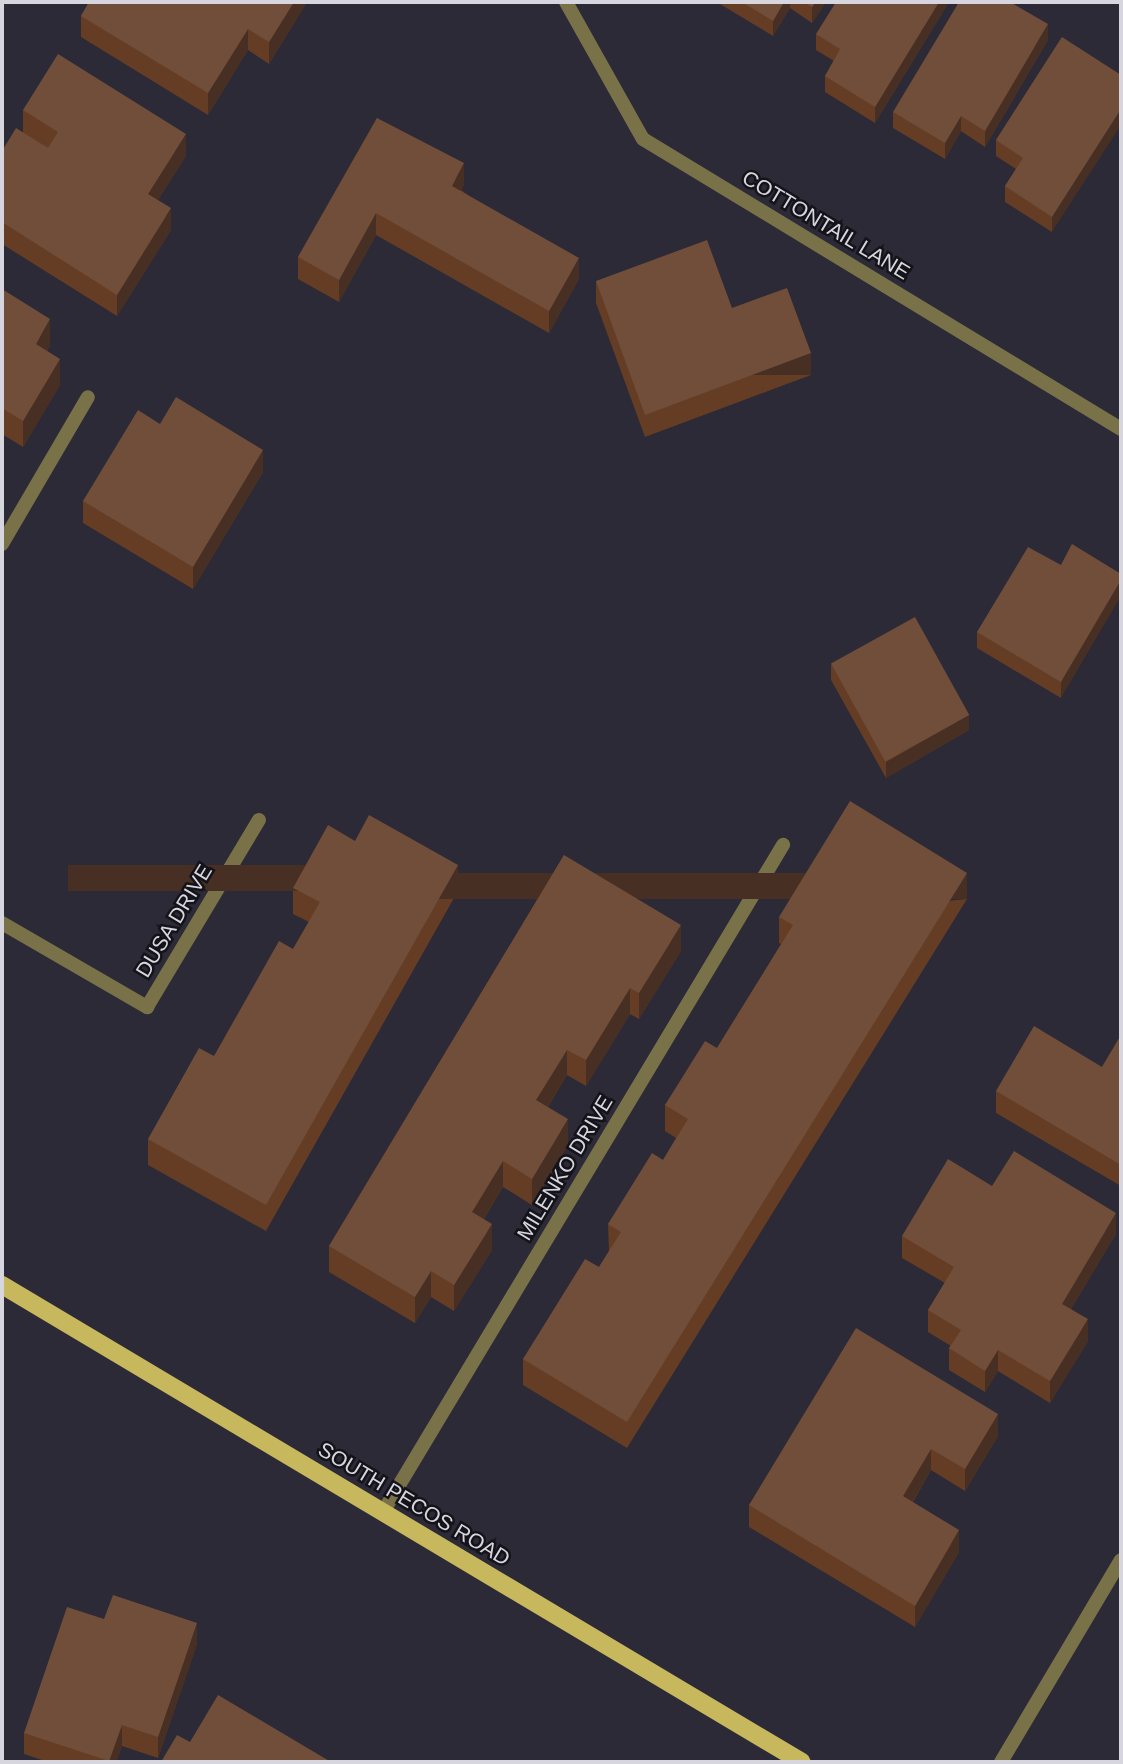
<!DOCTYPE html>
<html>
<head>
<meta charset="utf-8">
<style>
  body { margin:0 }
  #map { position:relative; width:1123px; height:1764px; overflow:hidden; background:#2b2a36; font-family:Arial,sans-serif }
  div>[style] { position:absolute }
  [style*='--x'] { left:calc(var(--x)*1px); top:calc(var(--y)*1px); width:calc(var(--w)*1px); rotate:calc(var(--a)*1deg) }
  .minor>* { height:14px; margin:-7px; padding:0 7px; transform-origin:7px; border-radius:7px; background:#797248 }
  .tertiary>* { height:14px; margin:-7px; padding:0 7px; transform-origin:7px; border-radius:7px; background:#797248 }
  .primary>* { height:18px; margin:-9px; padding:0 9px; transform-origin:9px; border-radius:9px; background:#c7b75d }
  .wall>* { inset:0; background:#653d25 }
  .shaded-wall>* { inset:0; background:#482f23; transform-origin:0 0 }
  .building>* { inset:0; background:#714e39; transform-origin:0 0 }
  span { translate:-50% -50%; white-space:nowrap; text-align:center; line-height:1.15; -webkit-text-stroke:5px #141319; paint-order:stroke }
  .street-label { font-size:21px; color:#d7d6de }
  .frame { position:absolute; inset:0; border:4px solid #d7d6de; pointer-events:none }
</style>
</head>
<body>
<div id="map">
  <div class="minor">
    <div style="--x:566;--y:2;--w:157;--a:60.7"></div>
    <div style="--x:643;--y:139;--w:559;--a:31.24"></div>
    <div style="--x:2;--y:544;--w:170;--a:-59.7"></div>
    <div style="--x:2;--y:923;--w:168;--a:30.1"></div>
    <div style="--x:147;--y:1007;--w:218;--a:-59.1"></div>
    <div style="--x:383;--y:1512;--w:778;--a:-59.05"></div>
  </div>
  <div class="tertiary">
    <div style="--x:1001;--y:1762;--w:235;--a:-59.3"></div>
  </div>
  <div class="primary">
    <div style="--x:2;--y:1285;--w:931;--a:30.81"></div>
  </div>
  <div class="wall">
    <div style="clip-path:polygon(89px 2px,307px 2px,269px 64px,248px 50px,208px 115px,81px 37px,81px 16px)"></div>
    <div style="clip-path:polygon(720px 2px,826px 2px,812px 23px,790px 8px,773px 36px,720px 4px)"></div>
    <div style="clip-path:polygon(949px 2px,875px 123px,825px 92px,825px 76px,834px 61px,816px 50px,816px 34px)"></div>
    <div style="clip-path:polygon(1062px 37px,1052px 232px,1005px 202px,1005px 186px,1016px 169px,996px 156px,996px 140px)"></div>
    <div style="clip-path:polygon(1048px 40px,985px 147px,961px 131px,945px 159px,893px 128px,893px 112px)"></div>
    <div style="clip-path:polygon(23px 110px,186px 156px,158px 200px,171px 230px,117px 316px,2px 244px,2px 151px,23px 132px)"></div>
    <div style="clip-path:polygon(377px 118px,464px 184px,461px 190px,579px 279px,549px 333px,376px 235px,339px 302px,298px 279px,298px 257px)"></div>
    <div style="clip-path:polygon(596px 281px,732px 308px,811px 375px,645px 437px,596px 303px)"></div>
    <div style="clip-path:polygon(2px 289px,50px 345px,47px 351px,60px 385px,23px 447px,2px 434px)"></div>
    <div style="clip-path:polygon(160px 424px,263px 472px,193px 589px,83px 523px,83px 501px)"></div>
    <div style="clip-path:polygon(1072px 544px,1061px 698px,977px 648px,977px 632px,1061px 565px)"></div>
    <div style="clip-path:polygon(831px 664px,969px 730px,886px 778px,831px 680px)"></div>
    <div style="clip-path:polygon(355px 841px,458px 891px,266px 1231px,148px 1165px,148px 1139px,214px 1056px,293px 949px,309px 922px,293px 914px,293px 888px)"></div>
    <div style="clip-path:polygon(564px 855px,681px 951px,639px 1019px,630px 1014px,586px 1086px,567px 1075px,548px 1107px,568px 1145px,532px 1205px,503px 1187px,484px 1219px,492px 1250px,454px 1311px,431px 1297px,415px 1323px,329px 1272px,329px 1246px)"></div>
    <div style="clip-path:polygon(967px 899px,627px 1448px,523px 1385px,523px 1359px,599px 1267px,609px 1251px,608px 1224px,663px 1160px,676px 1138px,665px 1131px,665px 1105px,717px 1048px,781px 944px,779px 943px,779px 917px)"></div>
    <div style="clip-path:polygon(1121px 1035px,1121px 1186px,996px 1113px,996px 1091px,1102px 1067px)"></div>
    <div style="clip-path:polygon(992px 1186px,1116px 1234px,1071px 1309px,1088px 1341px,1050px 1403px,998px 1371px,985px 1392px,949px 1370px,949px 1348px,951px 1346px,928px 1332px,928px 1310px,945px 1283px,902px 1258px,902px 1236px)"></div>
    <div style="clip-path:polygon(998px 1414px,998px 1436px,965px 1491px,931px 1470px,913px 1502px,959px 1552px,915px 1627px,749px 1527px,749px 1505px)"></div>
    <div style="clip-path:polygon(104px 1619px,197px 1644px,158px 1758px,122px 1746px,116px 1762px,48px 1762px,24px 1754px,24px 1733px)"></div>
  </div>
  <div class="shaded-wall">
    <div style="clip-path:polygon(294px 2px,307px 2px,269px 64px,269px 42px)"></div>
    <div style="clip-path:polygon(784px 2px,790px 2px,790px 8px,773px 36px,773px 21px)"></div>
    <div style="clip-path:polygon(816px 2px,826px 2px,812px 23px,812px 7px)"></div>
    <div style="clip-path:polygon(939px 2px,949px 2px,875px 123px,875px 107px)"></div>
    <div style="clip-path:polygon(1048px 24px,1048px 40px,985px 147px,985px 131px)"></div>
    <div style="clip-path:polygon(248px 29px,248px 50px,208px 115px,208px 93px)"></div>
    <div style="clip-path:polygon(1121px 109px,1121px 125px,1052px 232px,1052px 217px)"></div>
    <div style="clip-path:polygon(961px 116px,961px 131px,945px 159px,945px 143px)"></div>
    <div style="clip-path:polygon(186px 134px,186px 156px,148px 216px,148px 194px)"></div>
    <div style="clip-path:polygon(464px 163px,464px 184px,452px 207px,452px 186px)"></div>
    <div style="clip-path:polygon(171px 208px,171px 230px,117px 316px,117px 295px)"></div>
    <div style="clip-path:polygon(376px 213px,376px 235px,339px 302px,339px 280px)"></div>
    <div style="clip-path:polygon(579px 258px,579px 279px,549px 333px,549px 311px)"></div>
    <div style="clip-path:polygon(50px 319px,50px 345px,36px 370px,36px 344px)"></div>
    <div style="left:811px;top:353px;width:22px;height:177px;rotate:90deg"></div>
    <div style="clip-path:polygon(60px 359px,60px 385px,23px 447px,23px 421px)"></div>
    <div style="clip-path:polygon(263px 450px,263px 472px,193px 589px,193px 567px)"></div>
    <div style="clip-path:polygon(1121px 580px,1121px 596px,1061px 698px,1061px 682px)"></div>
    <div style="clip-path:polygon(969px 715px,969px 730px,886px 778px,886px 762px)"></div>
    <div style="left:458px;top:865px;width:26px;height:390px;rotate:90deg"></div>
    <div style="left:967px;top:873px;width:26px;height:646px;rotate:90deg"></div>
    <div style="clip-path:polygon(681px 925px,681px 951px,639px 1019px,639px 993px)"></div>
    <div style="clip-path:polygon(630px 988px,630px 1014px,586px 1086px,586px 1060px)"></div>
    <div style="clip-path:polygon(567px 1050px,567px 1075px,536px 1126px,536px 1100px)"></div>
    <div style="clip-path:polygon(568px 1119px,568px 1145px,532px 1205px,532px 1179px)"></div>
    <div style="clip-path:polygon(503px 1161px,503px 1187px,472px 1238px,472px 1212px)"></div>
    <div style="clip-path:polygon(1116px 1213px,1116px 1234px,1062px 1325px,1062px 1304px)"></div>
    <div style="clip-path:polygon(492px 1224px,492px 1250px,454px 1311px,454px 1285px)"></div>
    <div style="clip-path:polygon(431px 1271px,431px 1297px,415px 1323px,415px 1297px)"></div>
    <div style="clip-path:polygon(1088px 1319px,1088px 1341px,1050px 1403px,1050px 1381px)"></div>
    <div style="clip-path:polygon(998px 1350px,998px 1371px,985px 1392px,985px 1371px)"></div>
    <div style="clip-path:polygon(998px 1414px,998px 1436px,965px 1491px,965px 1469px)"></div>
    <div style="clip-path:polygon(931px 1449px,931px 1470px,903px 1518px,903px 1496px)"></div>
    <div style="clip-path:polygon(959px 1530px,959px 1552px,915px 1627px,915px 1606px)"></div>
    <div style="clip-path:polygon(197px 1623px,197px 1644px,158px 1758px,158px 1737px)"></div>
    <div style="clip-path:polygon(122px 1725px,122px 1746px,116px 1762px,109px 1762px)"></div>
  </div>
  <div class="building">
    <div style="clip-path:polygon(89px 2px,294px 2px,269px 42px,248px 29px,208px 93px,81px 16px)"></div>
    <div style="clip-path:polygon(742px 2px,784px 2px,773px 21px)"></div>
    <div style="clip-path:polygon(804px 2px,816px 2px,812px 7px)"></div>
    <div style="clip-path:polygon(836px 2px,939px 2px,875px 107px,825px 76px,840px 49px,816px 34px)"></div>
    <div style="clip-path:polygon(959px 2px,1010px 2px,1048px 24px,985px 131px,961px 116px,945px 143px,893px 112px)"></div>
    <div style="clip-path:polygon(1062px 37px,1121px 75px,1121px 109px,1052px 217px,1005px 186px,1023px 158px,996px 140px)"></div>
    <div style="clip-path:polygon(58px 54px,186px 134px,148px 194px,171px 208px,117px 295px,2px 222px,2px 151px,16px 128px,48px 148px,58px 132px,23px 110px)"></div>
    <div style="clip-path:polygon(377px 118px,464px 163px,452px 186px,579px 258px,549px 311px,376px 213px,339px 280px,298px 257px)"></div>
    <div style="clip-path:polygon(707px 240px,732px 308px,787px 288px,811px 353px,645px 415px,596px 281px)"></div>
    <div style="clip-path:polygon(2px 289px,50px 319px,36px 344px,60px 359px,23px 421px,2px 408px)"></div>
    <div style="clip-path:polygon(176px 397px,263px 450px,193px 567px,83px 501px,138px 410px,160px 424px)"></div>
    <div style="clip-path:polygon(1072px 544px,1121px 574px,1121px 580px,1061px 682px,977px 632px,1028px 547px,1061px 565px)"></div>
    <div style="left:915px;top:617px;width:112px;height:96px;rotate:61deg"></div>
    <div style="clip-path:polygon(850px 801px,967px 873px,627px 1422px,523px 1359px,585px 1259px,599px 1267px,621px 1232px,608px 1224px,652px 1153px,663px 1160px,688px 1119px,665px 1105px,705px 1041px,717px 1048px,793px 925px,779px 917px)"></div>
    <div style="clip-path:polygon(369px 815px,458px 865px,266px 1205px,148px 1139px,199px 1048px,214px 1056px,279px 941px,293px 949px,320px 902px,293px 888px,328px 825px,355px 841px)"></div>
    <div style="clip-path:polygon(564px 855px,681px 925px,639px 993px,630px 988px,586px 1060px,567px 1050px,536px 1100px,568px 1119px,532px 1179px,503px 1161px,472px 1212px,492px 1224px,454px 1285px,431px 1271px,415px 1297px,329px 1246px)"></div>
    <div style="clip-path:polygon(1034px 1026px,1102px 1067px,1121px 1035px,1121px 1165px,996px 1091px)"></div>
    <div style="clip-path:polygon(1014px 1151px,1116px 1213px,1062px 1304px,1088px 1319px,1050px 1381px,998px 1350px,985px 1371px,949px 1348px,961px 1330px,928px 1310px,954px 1267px,902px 1236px,948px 1159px,992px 1186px)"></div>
    <div style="clip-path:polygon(856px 1328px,998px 1414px,965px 1469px,931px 1449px,903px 1496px,959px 1530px,915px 1606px,749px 1505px)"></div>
    <div style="clip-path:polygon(113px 1595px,197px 1623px,158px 1737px,122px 1725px,109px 1761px,24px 1733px,67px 1607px,104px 1619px)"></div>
    <div style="clip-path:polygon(218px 1695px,331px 1762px,161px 1762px,177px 1735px,190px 1742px)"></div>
  </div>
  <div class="street-label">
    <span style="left:826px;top:225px;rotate:31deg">COTTONTAIL LANE</span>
    <span style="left:174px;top:921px;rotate:-59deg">DUSA DRIVE</span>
    <span style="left:565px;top:1168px;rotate:-59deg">MILENKO DRIVE</span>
    <span style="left:414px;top:1504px;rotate:31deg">SOUTH PECOS ROAD</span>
  </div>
  <div class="frame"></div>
</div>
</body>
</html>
